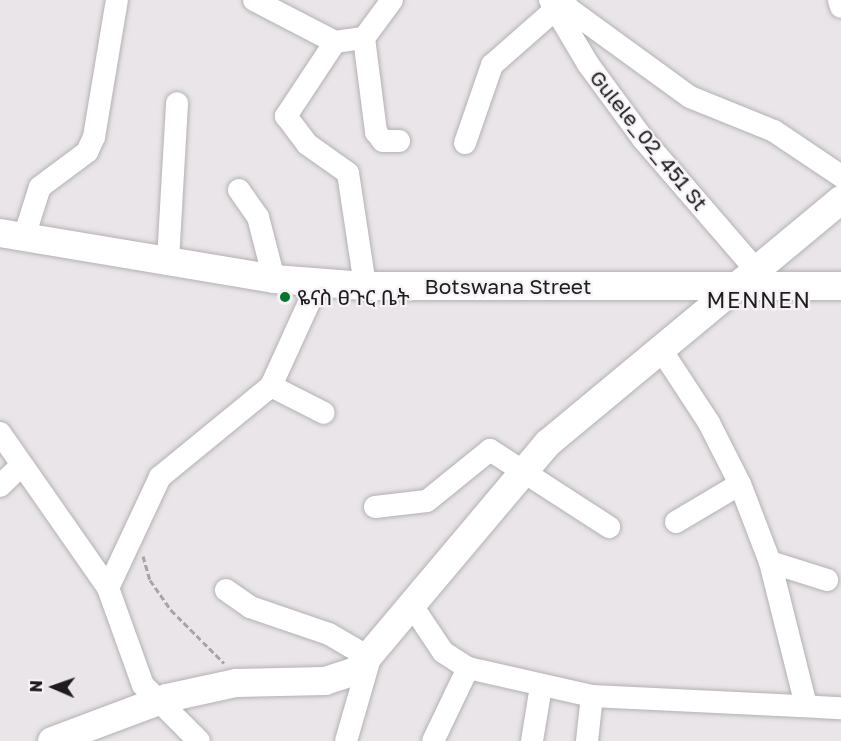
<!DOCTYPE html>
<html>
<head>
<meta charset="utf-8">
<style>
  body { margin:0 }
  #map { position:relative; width:841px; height:741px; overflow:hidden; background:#e9e5e9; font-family:"Golos Text","Noto Sans Ethiopic",sans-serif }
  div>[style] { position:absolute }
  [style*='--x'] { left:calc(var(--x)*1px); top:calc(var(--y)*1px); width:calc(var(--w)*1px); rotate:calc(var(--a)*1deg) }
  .path>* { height:3px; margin-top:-1.5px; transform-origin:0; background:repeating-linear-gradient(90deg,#a7a4a7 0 6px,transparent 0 9px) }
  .roads { filter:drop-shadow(0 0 2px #b4b0b3) drop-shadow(0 0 2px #b4b0b3) }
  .minor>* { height:22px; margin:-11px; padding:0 11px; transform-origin:11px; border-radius:11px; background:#fff }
  .major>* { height:28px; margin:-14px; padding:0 14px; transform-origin:14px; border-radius:14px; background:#fff }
  .dots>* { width:16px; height:16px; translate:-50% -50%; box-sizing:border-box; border:3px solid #f6f2f6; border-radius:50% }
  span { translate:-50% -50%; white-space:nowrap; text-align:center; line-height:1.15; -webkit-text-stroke:4.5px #f6f2f6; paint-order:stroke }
  .street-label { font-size:21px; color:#1e1d1e }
  .poi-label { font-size:21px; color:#1e1d1e }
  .left { translate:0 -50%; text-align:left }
  .neighbourhood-label { font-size:22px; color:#1e1d1e; letter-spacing:1.5px }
  .north { position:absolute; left:24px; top:657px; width:60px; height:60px; -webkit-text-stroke:4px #f6f2f6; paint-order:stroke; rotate:272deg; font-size:16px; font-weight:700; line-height:24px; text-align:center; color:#1e1d1e }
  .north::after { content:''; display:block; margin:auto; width:21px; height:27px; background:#1e1d1e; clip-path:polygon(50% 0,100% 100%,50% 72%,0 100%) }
</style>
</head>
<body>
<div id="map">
  <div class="path">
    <div style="--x:143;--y:556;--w:25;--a:74"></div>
    <div style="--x:150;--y:580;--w:37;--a:55"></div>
    <div style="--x:171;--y:610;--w:75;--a:45"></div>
  </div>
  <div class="roads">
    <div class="minor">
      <div style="--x:254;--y:0;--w:91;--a:27.4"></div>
      <div style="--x:335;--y:42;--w:29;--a:-8"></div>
      <div style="--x:364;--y:38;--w:47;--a:-53.6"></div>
      <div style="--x:550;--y:0;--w:74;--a:59.3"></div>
      <div style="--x:588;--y:64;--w:93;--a:53.7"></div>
      <div style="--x:643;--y:139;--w:176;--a:49.2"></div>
      <div style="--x:839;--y:0;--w:7;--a:74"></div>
      <div style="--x:562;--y:4;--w:158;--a:36"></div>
      <div style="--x:690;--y:97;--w:91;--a:22"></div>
      <div style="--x:774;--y:131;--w:81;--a:33.9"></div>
      <div style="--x:364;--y:38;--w:95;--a:82.7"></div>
      <div style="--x:376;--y:132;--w:11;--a:52"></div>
      <div style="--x:383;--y:141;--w:16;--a:0"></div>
      <div style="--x:335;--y:42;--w:89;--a:123.5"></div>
      <div style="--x:286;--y:116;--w:35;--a:53"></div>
      <div style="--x:307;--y:144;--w:50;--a:35.3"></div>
      <div style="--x:348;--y:173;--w:114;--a:81.4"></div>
      <div style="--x:465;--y:143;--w:83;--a:-70.9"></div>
      <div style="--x:492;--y:65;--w:98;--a:-41.3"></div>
      <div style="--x:239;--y:190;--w:33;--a:55"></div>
      <div style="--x:258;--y:217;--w:64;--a:75.5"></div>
      <div style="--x:24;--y:237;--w:52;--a:-72.3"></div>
      <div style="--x:40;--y:187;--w:59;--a:-36.7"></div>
      <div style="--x:87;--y:152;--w:17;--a:-65"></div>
      <div style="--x:94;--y:137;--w:139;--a:-80.5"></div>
      <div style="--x:168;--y:260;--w:157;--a:-86.7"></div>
      <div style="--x:660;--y:348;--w:90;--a:56.8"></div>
      <div style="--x:709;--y:423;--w:68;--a:63.1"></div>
      <div style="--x:740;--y:484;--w:84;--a:69"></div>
      <div style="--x:770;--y:562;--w:147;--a:75.9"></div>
      <div style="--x:271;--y:386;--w:59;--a:27"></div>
      <div style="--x:0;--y:433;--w:189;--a:55.1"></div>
      <div style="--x:108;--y:588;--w:103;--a:70.2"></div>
      <div style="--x:143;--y:685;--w:79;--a:45"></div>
      <div style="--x:0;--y:486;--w:30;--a:-44"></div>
      <div style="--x:375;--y:507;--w:52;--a:-6.6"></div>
      <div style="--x:427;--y:501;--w:81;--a:-39"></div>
      <div style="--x:490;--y:450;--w:142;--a:32.9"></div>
      <div style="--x:676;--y:522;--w:74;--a:-30.7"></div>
      <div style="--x:770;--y:562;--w:60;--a:17.5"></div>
      <div style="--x:108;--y:588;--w:123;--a:-64.9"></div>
      <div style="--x:160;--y:477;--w:144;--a:-39.3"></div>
      <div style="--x:271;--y:386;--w:113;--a:-65.5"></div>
      <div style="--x:226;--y:590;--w:29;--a:35"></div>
      <div style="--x:250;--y:607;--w:83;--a:18.9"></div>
      <div style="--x:329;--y:634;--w:48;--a:30.3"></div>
      <div style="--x:370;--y:658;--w:86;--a:106.1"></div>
      <div style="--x:413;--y:607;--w:54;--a:56.3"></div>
      <div style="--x:443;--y:652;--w:30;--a:33"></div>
      <div style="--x:433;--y:741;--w:81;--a:-64.4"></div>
      <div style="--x:468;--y:668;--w:127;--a:12.7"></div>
      <div style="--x:592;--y:696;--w:249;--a:2.8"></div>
      <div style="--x:532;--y:741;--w:56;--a:-80.7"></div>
      <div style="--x:587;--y:741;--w:45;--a:-83.7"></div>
    </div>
    <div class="major">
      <div style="--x:0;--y:233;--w:278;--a:9.5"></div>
      <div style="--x:274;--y:279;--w:91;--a:4.4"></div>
      <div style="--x:365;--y:286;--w:476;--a:0"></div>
      <div style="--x:52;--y:741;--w:123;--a:-20.5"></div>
      <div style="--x:167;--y:698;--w:71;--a:-12.3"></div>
      <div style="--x:236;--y:683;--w:89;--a:-1.3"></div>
      <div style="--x:325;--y:681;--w:33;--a:-18"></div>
      <div style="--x:356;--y:671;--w:298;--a:-49.9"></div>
      <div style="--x:548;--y:443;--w:381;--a:-39.7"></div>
    </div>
  </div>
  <div class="dots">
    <div style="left:285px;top:297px;background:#04762b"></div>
  </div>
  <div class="street-label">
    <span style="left:649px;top:140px;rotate:51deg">Gulele_02_451 St</span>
    <span style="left:508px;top:286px">Botswana Street</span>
  </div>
  <div class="poi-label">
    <span class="left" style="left:297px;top:297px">ዬናስ ፀጉር ቤት</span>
  </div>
  <div class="neighbourhood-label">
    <span style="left:759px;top:300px">MENNEN</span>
  </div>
  <div class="north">N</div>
</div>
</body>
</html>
